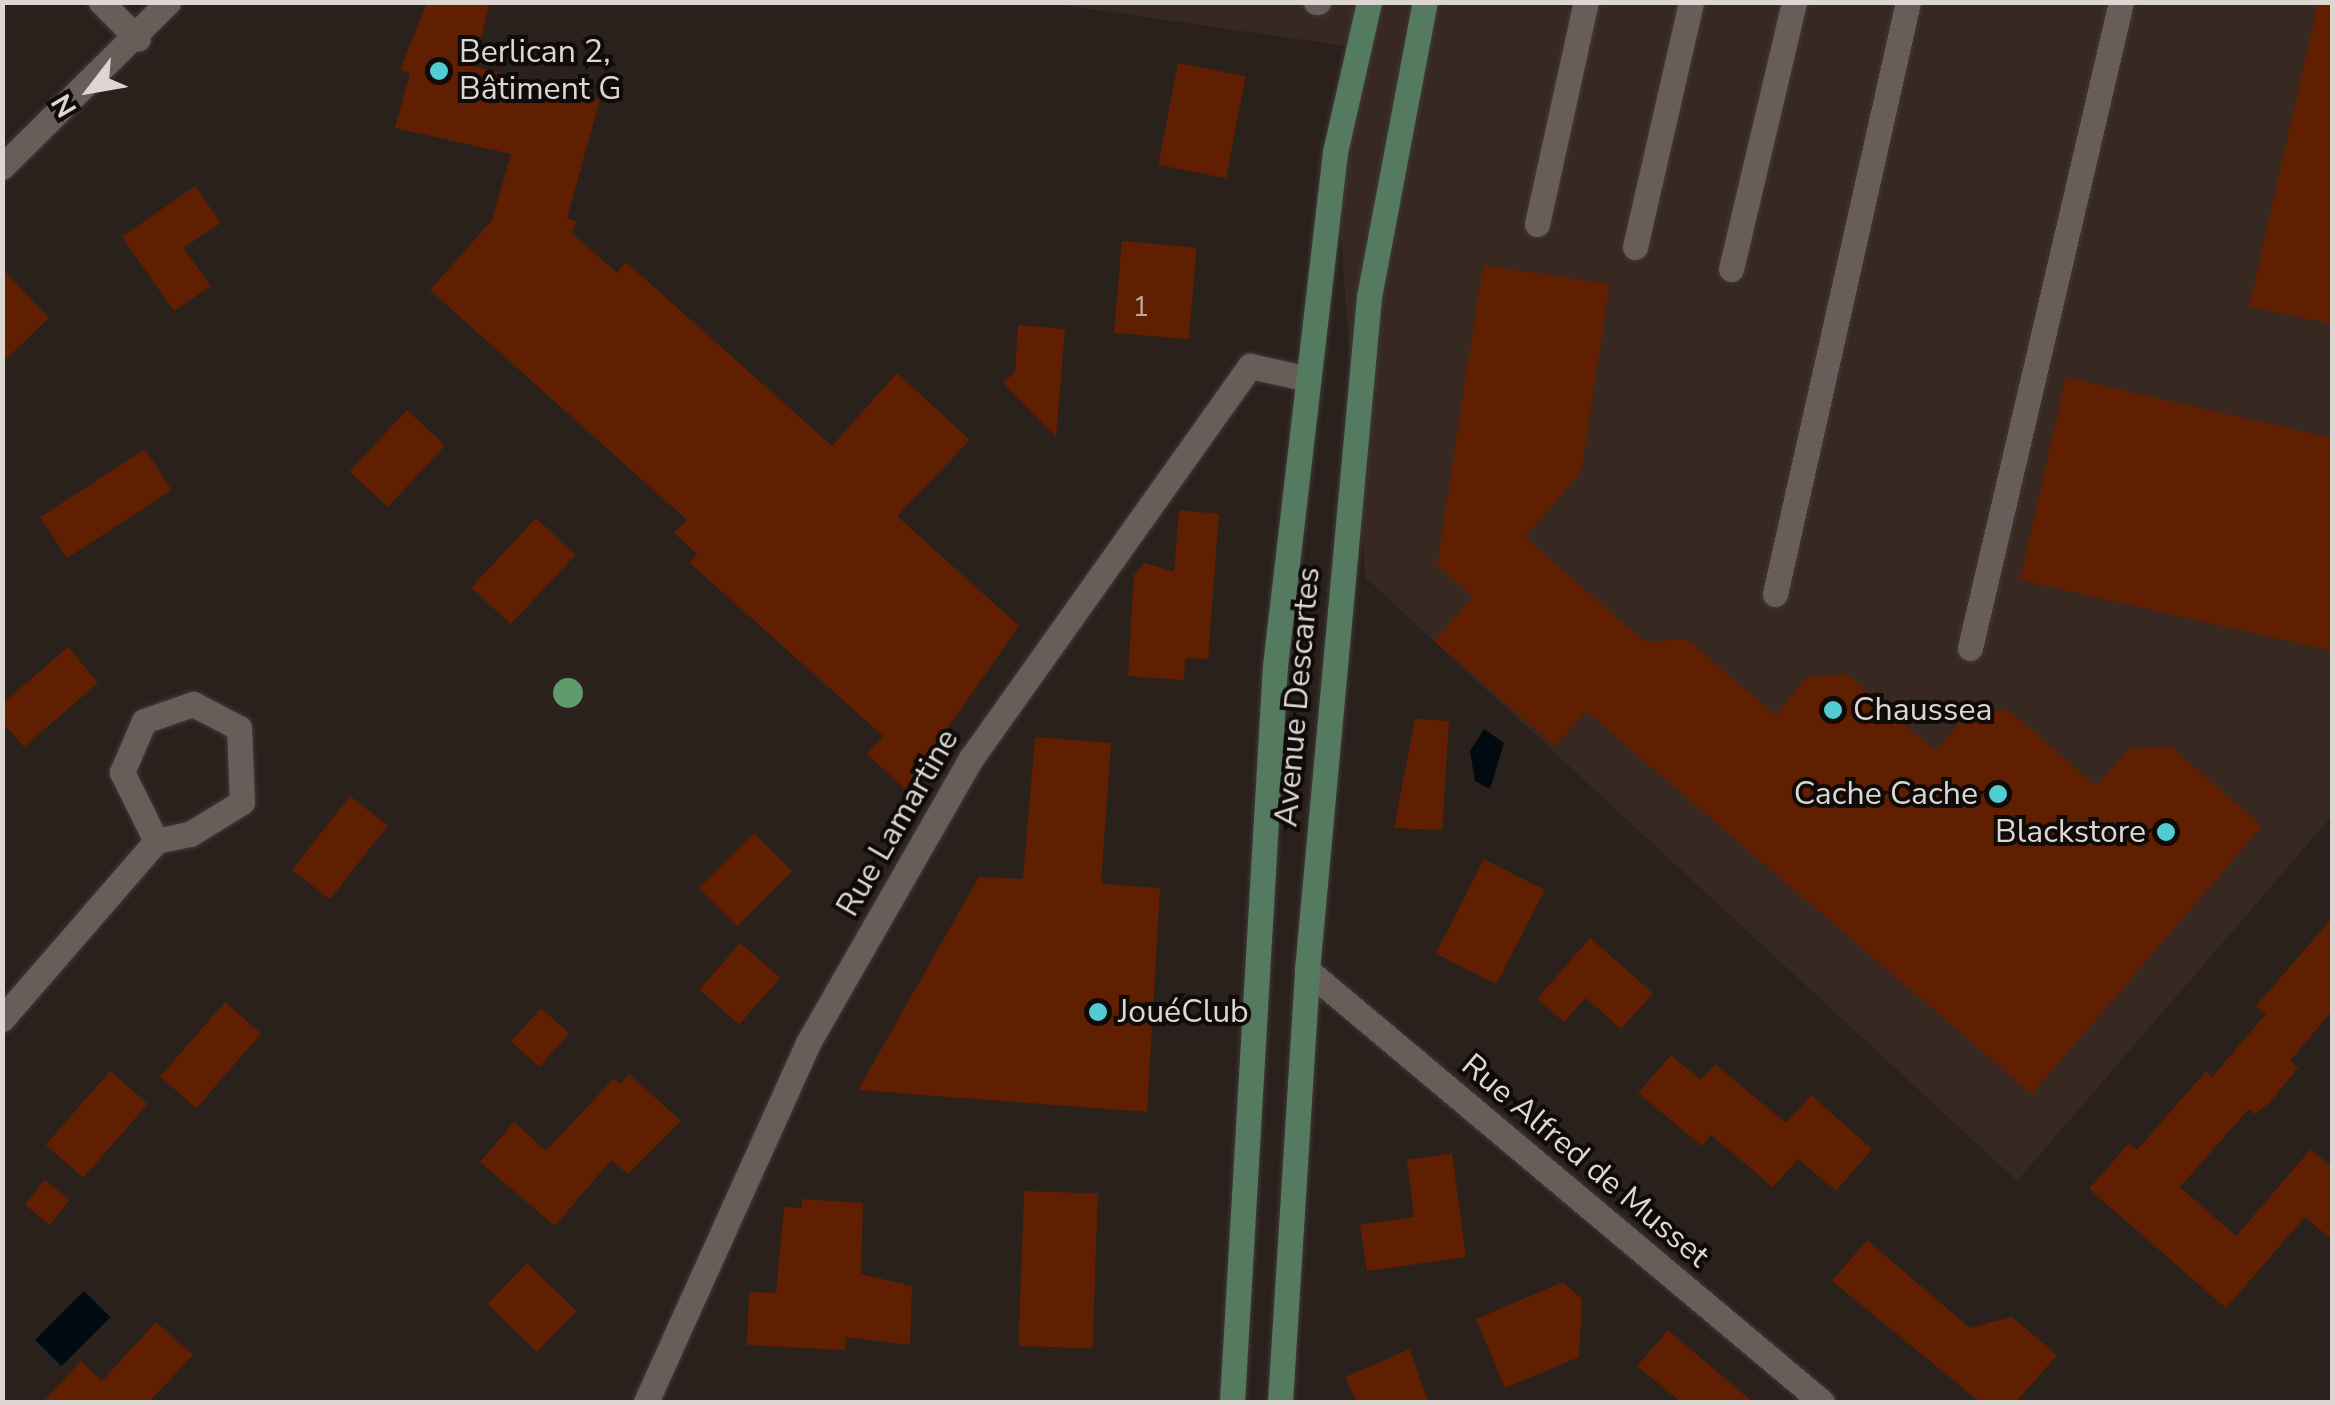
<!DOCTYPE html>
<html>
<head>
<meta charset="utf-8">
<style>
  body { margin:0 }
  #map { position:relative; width:2335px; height:1405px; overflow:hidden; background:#2a201c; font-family:"Nunito Sans",sans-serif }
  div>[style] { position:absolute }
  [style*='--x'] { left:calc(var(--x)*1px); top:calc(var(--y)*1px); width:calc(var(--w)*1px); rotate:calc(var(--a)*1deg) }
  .built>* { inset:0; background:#372822 }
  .water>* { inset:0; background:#010911; transform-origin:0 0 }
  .building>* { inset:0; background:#601f00; transform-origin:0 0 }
  .roads { filter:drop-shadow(0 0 2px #433a38) drop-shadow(0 0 2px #433a38) }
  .service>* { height:25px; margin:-12.5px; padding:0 12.5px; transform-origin:12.5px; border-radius:12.5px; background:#695d59 }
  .minor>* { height:25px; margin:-12.5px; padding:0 12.5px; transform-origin:12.5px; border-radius:12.5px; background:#695d59 }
  .secondary>* { height:25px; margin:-12.5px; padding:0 12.5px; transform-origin:12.5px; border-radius:12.5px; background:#547b5f }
  .trees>* { width:30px; height:30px; margin:-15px; border-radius:50%; background:#5f9a6a }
  .dots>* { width:28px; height:28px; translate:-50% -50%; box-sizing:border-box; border:5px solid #0f0b09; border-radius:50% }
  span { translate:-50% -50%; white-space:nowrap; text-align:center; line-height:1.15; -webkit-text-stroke:8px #0f0b09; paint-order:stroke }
  .number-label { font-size:28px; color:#bea89e }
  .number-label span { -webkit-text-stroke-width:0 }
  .poi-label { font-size:32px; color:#ddd6d3 }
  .left { translate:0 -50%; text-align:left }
  .right { translate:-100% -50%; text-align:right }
  .street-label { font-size:32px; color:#ddd6d3 }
  .frame { position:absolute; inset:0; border:5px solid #ddd6d3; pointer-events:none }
  .north { position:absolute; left:40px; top:40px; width:100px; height:100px; -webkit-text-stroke:8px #0f0b09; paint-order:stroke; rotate:239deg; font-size:28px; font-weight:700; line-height:40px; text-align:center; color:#ddd6d3 }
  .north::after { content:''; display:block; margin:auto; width:35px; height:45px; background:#ddd6d3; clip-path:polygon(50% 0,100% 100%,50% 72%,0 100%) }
</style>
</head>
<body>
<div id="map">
  <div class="built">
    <div style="clip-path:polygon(1048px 3px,2332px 3px,2332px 816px,2017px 1181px,1365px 577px,1335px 152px,1359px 48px)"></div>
  </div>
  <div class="water">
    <div style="clip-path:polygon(1484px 729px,1504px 743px,1490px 789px,1475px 781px,1470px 751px)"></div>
    <div style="left:84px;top:1291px;width:37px;height:69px;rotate:45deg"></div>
  </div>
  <div class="building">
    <div style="clip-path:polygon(427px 2px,490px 2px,474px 66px,600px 100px,567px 218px,576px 221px,572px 233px,617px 273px,626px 262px,832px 446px,897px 373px,970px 440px,897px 516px,1019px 626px,905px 789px,867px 754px,883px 736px,690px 563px,697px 554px,674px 533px,687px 520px,430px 290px,492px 220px,511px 154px,395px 128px,410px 73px,400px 70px)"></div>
    <div style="clip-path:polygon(2318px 3px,2332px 5px,2332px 324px,2249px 307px)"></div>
    <div style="left:1178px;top:63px;width:69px;height:104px;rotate:11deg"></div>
    <div style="clip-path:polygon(195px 186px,221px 223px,183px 248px,211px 286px,174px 311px,122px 237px)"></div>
    <div style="left:1122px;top:241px;width:75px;height:92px;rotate:5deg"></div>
    <div style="clip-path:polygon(1483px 265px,1610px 284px,1581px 472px,1525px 537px,1645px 642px,1686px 639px,1776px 715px,1807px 677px,1847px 674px,1935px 751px,1968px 713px,2009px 710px,2096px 786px,2129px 749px,2170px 746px,2262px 826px,2032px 1094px,1586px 711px,1555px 746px,1434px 641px,1473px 597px,1437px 565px)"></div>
    <div style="clip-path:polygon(2px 268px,49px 318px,2px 363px)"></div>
    <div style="clip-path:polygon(1018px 325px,1065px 329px,1056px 437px,1003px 383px,1015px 372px)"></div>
    <div style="clip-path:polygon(2066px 377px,2332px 438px,2332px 651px,2020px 580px)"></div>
    <div style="left:407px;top:410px;width:52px;height:84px;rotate:43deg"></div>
    <div style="left:145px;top:449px;width:49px;height:125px;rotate:57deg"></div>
    <div style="clip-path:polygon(1179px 510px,1219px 514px,1208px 659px,1185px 658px,1184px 680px,1128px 676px,1134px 575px,1145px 563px,1174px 572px)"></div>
    <div style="left:536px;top:518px;width:54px;height:95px;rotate:43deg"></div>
    <div style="clip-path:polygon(68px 647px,98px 683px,24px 747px,2px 722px,2px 704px)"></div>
    <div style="clip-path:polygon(1415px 719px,1449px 721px,1442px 830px,1394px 828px)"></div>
    <div style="clip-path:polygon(1035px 737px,1111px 743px,1101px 884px,1160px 888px,1147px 1112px,858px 1090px,979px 877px,1023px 879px)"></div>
    <div style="left:350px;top:796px;width:48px;height:94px;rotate:38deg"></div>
    <div style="left:754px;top:833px;width:54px;height:78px;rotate:45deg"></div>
    <div style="left:1484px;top:859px;width:68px;height:106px;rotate:27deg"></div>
    <div style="clip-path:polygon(2332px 918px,2332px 1011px,2290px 1061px,2298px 1068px,2270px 1102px,2255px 1114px,2249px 1109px,2180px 1187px,2236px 1236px,2311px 1149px,2332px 1168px,2332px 1240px,2305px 1217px,2226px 1308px,2089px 1189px,2129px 1143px,2137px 1150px,2206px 1071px,2212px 1077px,2266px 1014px,2256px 1006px)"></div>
    <div style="clip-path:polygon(1590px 938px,1653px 993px,1621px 1029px,1586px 998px,1564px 1022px,1537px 999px)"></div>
    <div style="left:740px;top:943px;width:53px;height:62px;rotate:41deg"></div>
    <div style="left:225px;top:1002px;width:48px;height:99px;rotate:41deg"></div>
    <div style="left:541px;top:1008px;width:38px;height:45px;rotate:42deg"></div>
    <div style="clip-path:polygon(1671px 1055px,1701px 1080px,1715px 1064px,1786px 1123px,1811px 1095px,1872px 1149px,1836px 1191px,1798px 1159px,1773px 1187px,1711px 1135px,1702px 1146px,1638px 1093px)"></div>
    <div style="left:110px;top:1071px;width:50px;height:98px;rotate:41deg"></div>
    <div style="clip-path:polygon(629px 1074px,681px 1121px,628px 1174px,611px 1160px,555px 1226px,480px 1162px,514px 1122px,546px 1151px,614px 1078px,620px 1084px)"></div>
    <div style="clip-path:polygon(1452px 1153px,1466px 1257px,1367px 1271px,1360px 1225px,1414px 1217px,1407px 1160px)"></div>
    <div style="left:45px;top:1180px;width:32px;height:32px;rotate:39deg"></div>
    <div style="left:1024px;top:1191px;width:74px;height:155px;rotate:2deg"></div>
    <div style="clip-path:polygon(802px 1199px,863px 1203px,861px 1274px,912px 1286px,910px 1345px,846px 1337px,845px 1350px,747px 1345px,749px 1292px,776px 1293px,784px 1207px,802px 1208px)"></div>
    <div style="clip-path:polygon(1867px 1240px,1970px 1328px,2012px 1317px,2057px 1355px,2016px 1402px,1980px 1402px,1832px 1281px)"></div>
    <div style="left:527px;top:1263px;width:69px;height:57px;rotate:44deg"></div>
    <div style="clip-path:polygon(1563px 1282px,1582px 1299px,1579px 1357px,1505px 1388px,1476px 1319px)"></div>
    <div style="clip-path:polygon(156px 1322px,193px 1355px,149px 1402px,43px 1402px,81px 1361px,102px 1381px)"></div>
    <div style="clip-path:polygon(1668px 1330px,1753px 1402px,1681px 1402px,1637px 1366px)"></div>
    <div style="clip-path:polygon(1410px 1349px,1428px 1402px,1357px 1402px,1345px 1377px)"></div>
  </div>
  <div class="roads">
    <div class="service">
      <div style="--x:1316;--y:2;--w:2;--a:0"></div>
      <div style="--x:1537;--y:224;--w:227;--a:-77.6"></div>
      <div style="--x:1635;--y:247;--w:251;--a:-77.1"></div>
      <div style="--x:1731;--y:269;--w:274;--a:-76.7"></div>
      <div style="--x:1775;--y:594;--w:607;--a:-77.34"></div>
      <div style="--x:1970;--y:648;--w:663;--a:-76.84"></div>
    </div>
    <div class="minor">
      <div style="--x:101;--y:2;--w:52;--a:45"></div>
      <div style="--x:2;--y:167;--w:234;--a:-44.8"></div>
      <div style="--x:1307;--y:970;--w:672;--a:39.99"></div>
      <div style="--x:2;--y:1019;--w:235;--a:-49.1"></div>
      <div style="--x:156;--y:841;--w:35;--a:-12"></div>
      <div style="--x:190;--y:834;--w:61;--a:-31.6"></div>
      <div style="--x:242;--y:802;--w:74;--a:-92.3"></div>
      <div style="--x:239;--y:728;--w:52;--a:-152.4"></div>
      <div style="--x:193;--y:704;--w:52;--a:160.9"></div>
      <div style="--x:144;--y:721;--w:56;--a:113.3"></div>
      <div style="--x:122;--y:772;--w:77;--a:63.8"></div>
      <div style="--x:646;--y:1402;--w:394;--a:-65.7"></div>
      <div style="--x:808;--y:1043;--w:330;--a:-60.2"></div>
      <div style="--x:972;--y:757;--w:480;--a:-54.6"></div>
      <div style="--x:1250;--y:366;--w:55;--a:12.5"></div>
    </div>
    <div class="secondary">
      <div style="--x:1232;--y:1402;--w:737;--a:-86.66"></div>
      <div style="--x:1275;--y:666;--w:517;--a:-83.34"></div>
      <div style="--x:1335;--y:152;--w:154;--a:-77.2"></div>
      <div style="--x:1280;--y:1402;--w:433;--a:-86.4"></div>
      <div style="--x:1307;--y:970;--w:676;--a:-84.74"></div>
      <div style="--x:1369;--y:297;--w:300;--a:-79.3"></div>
    </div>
  </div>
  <div class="trees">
    <div style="left:568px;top:693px"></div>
  </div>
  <div class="dots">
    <div style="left:439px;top:71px;background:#51ccd3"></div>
    <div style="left:1833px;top:710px;background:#51ccd3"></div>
    <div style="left:1998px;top:794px;background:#51ccd3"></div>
    <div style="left:2166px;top:832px;background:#51ccd3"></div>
    <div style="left:1098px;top:1012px;background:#51ccd3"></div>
  </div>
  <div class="number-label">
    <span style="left:1141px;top:307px">1</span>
  </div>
  <div class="poi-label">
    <span class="left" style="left:459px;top:71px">Berlican 2,<br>Bâtiment G</span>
    <span class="left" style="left:1853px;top:710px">Chaussea</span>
    <span class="right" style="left:1978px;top:794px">Cache Cache</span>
    <span class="right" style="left:2146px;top:832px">Blackstore</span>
    <span class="left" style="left:1118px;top:1012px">JouéClub</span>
  </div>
  <div class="street-label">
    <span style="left:1298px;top:697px;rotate:-85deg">Avenue Descartes</span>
    <span style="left:898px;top:823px;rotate:-60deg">Rue Lamartine</span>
    <span style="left:1585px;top:1161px;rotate:40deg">Rue Alfred de Musset</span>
  </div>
  <div class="frame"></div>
  <div class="north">N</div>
</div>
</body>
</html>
